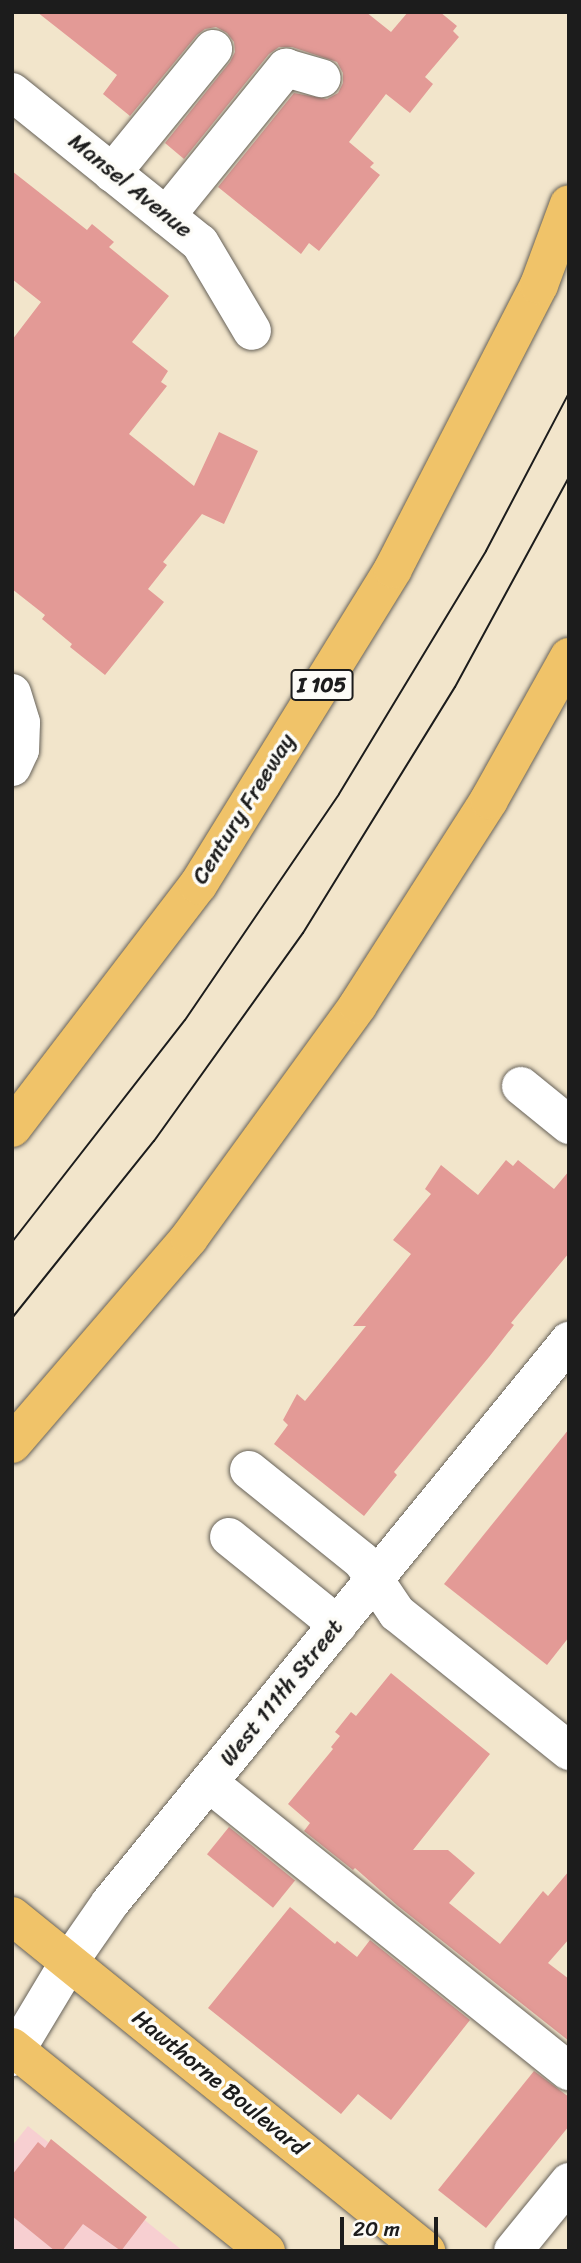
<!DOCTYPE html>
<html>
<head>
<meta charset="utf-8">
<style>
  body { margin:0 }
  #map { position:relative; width:581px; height:2263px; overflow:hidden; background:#f2e5cb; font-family:Sriracha,sans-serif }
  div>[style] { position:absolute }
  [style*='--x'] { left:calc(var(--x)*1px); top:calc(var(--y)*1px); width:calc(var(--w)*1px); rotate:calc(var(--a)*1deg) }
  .built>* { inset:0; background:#f7cfd1 }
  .building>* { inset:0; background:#e39a96; transform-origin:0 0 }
  .roads { filter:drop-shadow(0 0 2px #676259) drop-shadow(0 0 2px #676259) }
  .minor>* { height:38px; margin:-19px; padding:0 19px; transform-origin:19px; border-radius:19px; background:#fff }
  .major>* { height:38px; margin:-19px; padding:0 19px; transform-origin:19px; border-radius:19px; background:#f0c369 }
  .highway>* { height:38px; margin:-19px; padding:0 19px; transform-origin:19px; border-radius:19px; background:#f0c369 }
  .tram>* { height:2px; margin:-1px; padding:0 1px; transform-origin:1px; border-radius:1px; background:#1c1c1c }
  span { translate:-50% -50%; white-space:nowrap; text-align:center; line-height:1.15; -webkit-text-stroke:7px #fdfcf7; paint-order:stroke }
  .shield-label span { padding:2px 5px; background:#fdfcf7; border:2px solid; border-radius:5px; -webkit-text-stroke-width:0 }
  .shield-label { font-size:21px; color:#1c1c1c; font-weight:700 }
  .street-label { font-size:23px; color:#1c1c1c }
  .frame { position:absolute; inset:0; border:14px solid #1c1c1c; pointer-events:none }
  .scale { position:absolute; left:340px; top:2217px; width:98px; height:32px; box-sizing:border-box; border:4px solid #1c1c1c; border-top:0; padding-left:9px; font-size:21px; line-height:24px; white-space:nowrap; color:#1c1c1c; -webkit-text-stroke:5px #fdfcf7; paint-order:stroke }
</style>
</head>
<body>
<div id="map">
  <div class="built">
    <div style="clip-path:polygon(28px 2126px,183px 2251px,12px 2251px,12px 2146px)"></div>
  </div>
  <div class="building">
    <div style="clip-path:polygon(37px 12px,366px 12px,391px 32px,408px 12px,440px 12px,457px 26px,453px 31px,459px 37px,425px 77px,433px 84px,410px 113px,386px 94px,349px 142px,374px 163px,370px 167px,380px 175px,319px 251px,309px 243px,301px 254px,218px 187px,294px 93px,327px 99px,338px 93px,343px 83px,343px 73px,337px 62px,292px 47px,279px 47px,269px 54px,184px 159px,165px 143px,230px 62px,235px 52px,234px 42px,227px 33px,216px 27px,205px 29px,197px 35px,130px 116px,103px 94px,117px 75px)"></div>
    <div style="clip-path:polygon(12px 171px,87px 230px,92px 224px,114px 242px,109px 247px,169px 296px,132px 342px,168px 371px,161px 382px,167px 386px,129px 434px,194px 486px,219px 432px,258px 451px,224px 524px,202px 514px,163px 562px,167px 565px,148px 589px,164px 602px,105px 675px,70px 647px,72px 644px,42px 619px,45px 615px,12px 589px,12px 340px,41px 302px,12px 279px)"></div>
    <div style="clip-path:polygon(506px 1160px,513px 1166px,518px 1160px,554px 1189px,569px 1171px,569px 1253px,511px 1323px,514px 1325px,489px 1357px,394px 1472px,397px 1475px,364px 1516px,274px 1444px,288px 1425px,283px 1420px,297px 1394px,305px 1401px,366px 1326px,353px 1326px,411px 1254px,393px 1240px,431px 1194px,425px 1189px,441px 1165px,478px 1195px)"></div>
    <div style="clip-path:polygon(569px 1429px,569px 1637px,547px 1665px,444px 1584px)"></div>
    <div style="clip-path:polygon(391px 1673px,490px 1754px,413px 1850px,448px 1850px,475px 1873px,449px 1903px,500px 1944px,543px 1891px,548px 1896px,569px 1871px,569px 1939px,548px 1963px,569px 1979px,569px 2041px,398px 1906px,355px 1868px,353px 1870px,304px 1831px,310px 1823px,288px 1804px,333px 1749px,331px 1747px,340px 1736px,335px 1732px,351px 1712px,356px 1716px)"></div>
    <div style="left:229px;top:1827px;width:85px;height:35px;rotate:39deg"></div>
    <div style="clip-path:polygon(290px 1907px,335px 1944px,337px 1941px,357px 1957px,370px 1940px,470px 2020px,391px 2120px,358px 2094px,341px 2114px,208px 2008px)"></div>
    <div style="clip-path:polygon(534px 2071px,569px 2097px,569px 2126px,486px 2228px,438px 2190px)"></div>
    <div style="clip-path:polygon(51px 2139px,147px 2217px,121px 2251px,83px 2224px,62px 2251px,55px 2251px,12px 2216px,12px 2175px,38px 2142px,45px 2148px)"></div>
  </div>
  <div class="roads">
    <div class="minor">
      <div style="--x:12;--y:92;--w:241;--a:38.8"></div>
      <div style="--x:200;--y:243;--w:102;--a:59.4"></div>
      <div style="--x:112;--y:173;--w:160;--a:-50.8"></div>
      <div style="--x:166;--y:216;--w:191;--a:-51"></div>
      <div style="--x:286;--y:68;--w:37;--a:16"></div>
      <div style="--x:12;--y:693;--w:31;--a:73"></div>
      <div style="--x:21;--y:723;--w:27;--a:92"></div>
      <div style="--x:20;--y:750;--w:19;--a:115"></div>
      <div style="--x:521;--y:1086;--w:62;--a:39.1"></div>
      <div style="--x:249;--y:1470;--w:145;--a:38.8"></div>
      <div style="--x:362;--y:1561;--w:63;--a:56.1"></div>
      <div style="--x:397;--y:1613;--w:221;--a:38.7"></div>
      <div style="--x:229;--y:1537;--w:140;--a:38.9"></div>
      <div style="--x:209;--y:1783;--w:461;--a:38.7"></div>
      <div style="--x:12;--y:2057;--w:111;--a:-59"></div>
      <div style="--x:69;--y:1962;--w:72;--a:-55.2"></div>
      <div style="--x:110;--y:1903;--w:726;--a:-50.76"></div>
      <div style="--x:513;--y:2251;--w:89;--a:-50.9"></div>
    </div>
    <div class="major">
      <div style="--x:12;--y:1916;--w:533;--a:38.98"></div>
      <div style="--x:12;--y:2047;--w:326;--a:38.8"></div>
    </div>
    <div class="highway">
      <div style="--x:12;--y:1128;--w:306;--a:-52.6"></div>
      <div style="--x:198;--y:885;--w:371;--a:-58.3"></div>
      <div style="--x:393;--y:569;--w:319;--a:-62.8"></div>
      <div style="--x:539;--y:285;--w:86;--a:-69.7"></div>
      <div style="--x:12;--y:1444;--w:272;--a:-49.3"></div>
      <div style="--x:189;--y:1238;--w:288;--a:-54"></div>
      <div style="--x:358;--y:1005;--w:243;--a:-57.4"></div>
      <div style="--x:489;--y:800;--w:164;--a:-60.8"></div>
    </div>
  </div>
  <div class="tram">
    <div style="--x:12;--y:1242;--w:281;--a:-52.1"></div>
    <div style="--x:185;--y:1020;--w:273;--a:-55.7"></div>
    <div style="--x:339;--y:794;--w:284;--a:-58.8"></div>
    <div style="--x:486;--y:551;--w:178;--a:-62.3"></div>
    <div style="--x:12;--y:1318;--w:227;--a:-51.3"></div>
    <div style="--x:154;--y:1141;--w:256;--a:-54.4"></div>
    <div style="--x:303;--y:933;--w:289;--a:-58.3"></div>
    <div style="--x:455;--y:687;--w:239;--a:-61.5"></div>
  </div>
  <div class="shield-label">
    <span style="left:322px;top:685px">I 105</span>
  </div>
  <div class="street-label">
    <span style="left:130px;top:186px;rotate:39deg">Mansel Avenue</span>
    <span style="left:244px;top:809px;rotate:-58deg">Century Freeway</span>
    <span style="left:282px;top:1693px;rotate:-51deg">West 111th Street</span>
    <span style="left:219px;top:2083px;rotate:39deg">Hawthorne Boulevard</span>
  </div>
  <div class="frame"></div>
  <div class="scale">20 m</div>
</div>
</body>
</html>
